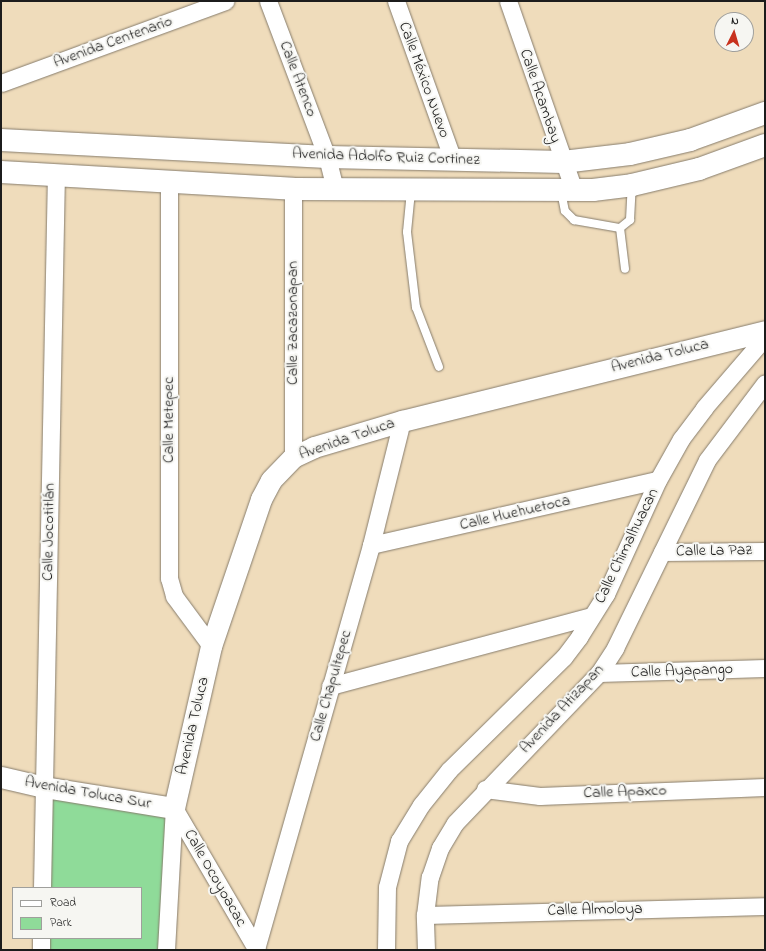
<!DOCTYPE html>
<html>
<head>
<meta charset="utf-8">
<style>
  body { margin:0 }
  #map { position:relative; width:766px; height:951px; overflow:hidden; background:#efdcbb; font-family:"Indie Flower",sans-serif }
  div>[style] { position:absolute }
  [style*='--x'] { left:calc(var(--x)*1px); top:calc(var(--y)*1px); width:calc(var(--w)*1px); rotate:calc(var(--a)*1deg) }
  .green>* { inset:0; background:#8fdb99 }
  .roads { filter:drop-shadow(0 0 1px #867c6c) drop-shadow(0 0 1px #867c6c) }
  .service>* { height:8px; margin:-4px; padding:0 4px; transform-origin:4px; border-radius:4px; background:#fff }
  .minor>* { height:17px; margin:-8.5px; padding:0 8.5px; transform-origin:8.5px; border-radius:8.5px; background:#fff }
  .tertiary>* { height:21px; margin:-10.5px; padding:0 10.5px; transform-origin:10.5px; border-radius:10.5px; background:#fff }
  .primary>* { height:22px; margin:-11px; padding:0 11px; transform-origin:11px; border-radius:11px; background:#fff }
  span { translate:-50% -50%; white-space:nowrap; text-align:center; line-height:1.15; -webkit-text-stroke:4px #f6f6f2; paint-order:stroke }
  .street-label { font-size:16px; color:#1c1c1c }
  .frame { position:absolute; inset:0; border:2px solid #1c1c1c; pointer-events:none }
  .legend { position:absolute; left:12px; top:887px; width:130px; height:52px; box-sizing:border-box; background:#f6f6f2; border:1px solid #9f9f9c; margin:0; padding:5px 7px; list-style:none; font-size:12px; color:#1c1c1c }
  .legend li { display:flex; align-items:center; gap:8px; height:20px }
  .legend b { width:20px; border:1px solid #9f9f9c }
  .north { position:absolute; left:714px; top:12px; width:40px; height:40px; box-sizing:border-box; background:#f6f6f2; border:1px solid #9f9f9c; border-radius:50%; rotate:5deg; font-size:11px; font-weight:700; line-height:16px; text-align:center; color:#1c1c1c }
  .north::after { content:''; display:block; margin:auto; width:14px; height:18px; background:#c8321e; clip-path:polygon(50% 0,100% 100%,50% 72%,0 100%) }
</style>
</head>
<body>
<div id="map">
  <div class="green">
    <div style="clip-path:polygon(44px 787px,174px 808px,166px 950px,41px 950px,41px 938px,141px 938px,141px 888px,42px 888px)"></div>
  </div>
  <div class="roads">
    <div class="service">
      <div style="--x:411;--y:191;--w:41;--a:95.6"></div>
      <div style="--x:407;--y:232;--w:76;--a:83.2"></div>
      <div style="--x:416;--y:307;--w:64;--a:69"></div>
      <div style="--x:561;--y:191;--w:20;--a:79"></div>
      <div style="--x:565;--y:211;--w:13;--a:45"></div>
      <div style="--x:574;--y:220;--w:47;--a:9.9"></div>
      <div style="--x:620;--y:228;--w:41;--a:83"></div>
      <div style="--x:620;--y:228;--w:13;--a:-39"></div>
      <div style="--x:630;--y:220;--w:35;--a:-87"></div>
    </div>
    <div class="minor">
      <div style="--x:268;--y:1;--w:167;--a:69.3"></div>
      <div style="--x:327;--y:157;--w:33;--a:76"></div>
      <div style="--x:396;--y:1;--w:169;--a:70.3"></div>
      <div style="--x:508;--y:1;--w:200;--a:70.8"></div>
      <div style="--x:1;--y:83;--w:239;--a:-20.1"></div>
      <div style="--x:169;--y:182;--w:396;--a:90"></div>
      <div style="--x:169;--y:578;--w:19;--a:74"></div>
      <div style="--x:174;--y:596;--w:62;--a:53.5"></div>
      <div style="--x:293;--y:189;--w:268;--a:90"></div>
      <div style="--x:371;--y:545;--w:294;--a:-12.8"></div>
      <div style="--x:662;--y:552;--w:103;--a:-0.6"></div>
      <div style="--x:599;--y:673;--w:166;--a:-1.7"></div>
      <div style="--x:330;--y:686;--w:270;--a:-15"></div>
      <div style="--x:485;--y:789;--w:55;--a:7.3"></div>
      <div style="--x:540;--y:796;--w:225;--a:-2.3"></div>
      <div style="--x:174;--y:808;--w:164;--a:59.7"></div>
      <div style="--x:42;--y:888;--w:713;--a:-88.88"></div>
      <div style="--x:425;--y:915;--w:340;--a:-1.5"></div>
      <div style="--x:256;--y:949;--w:420;--a:-74.1"></div>
      <div style="--x:371;--y:545;--w:128;--a:-76"></div>
      <div style="--x:41;--y:950;--w:12;--a:-90"></div>
      <div style="--x:166;--y:950;--w:142;--a:-86.8"></div>
      <div style="--x:386;--y:950;--w:63;--a:-89.1"></div>
      <div style="--x:387;--y:887;--w:48;--a:-75.4"></div>
      <div style="--x:399;--y:841;--w:42;--a:-58.6"></div>
      <div style="--x:421;--y:805;--w:45;--a:-51.3"></div>
      <div style="--x:449;--y:770;--w:161;--a:-44.5"></div>
      <div style="--x:564;--y:657;--w:25;--a:-53"></div>
      <div style="--x:579;--y:637;--w:51;--a:-57.9"></div>
      <div style="--x:606;--y:594;--w:125;--a:-65.5"></div>
      <div style="--x:658;--y:480;--w:47;--a:-60.7"></div>
      <div style="--x:681;--y:439;--w:39;--a:-53"></div>
      <div style="--x:704;--y:408;--w:94;--a:-49.3"></div>
      <div style="--x:426;--y:950;--w:35;--a:-92"></div>
      <div style="--x:425;--y:915;--w:38;--a:-83"></div>
      <div style="--x:430;--y:877;--w:31;--a:-71"></div>
      <div style="--x:440;--y:848;--w:29;--a:-59"></div>
      <div style="--x:455;--y:823;--w:208;--a:-46.2"></div>
      <div style="--x:599;--y:673;--w:30;--a:-57"></div>
      <div style="--x:615;--y:648;--w:209;--a:-63.9"></div>
      <div style="--x:707;--y:460;--w:96;--a:-53"></div>
    </div>
    <div class="tertiary">
      <div style="--x:1;--y:777;--w:44;--a:13.1"></div>
      <div style="--x:44;--y:787;--w:132;--a:9.2"></div>
      <div style="--x:174;--y:808;--w:166;--a:-77.1"></div>
      <div style="--x:211;--y:646;--w:155;--a:-71.2"></div>
      <div style="--x:261;--y:499;--w:21;--a:-62"></div>
      <div style="--x:271;--y:480;--w:32;--a:-46"></div>
      <div style="--x:293;--y:457;--w:23;--a:-25"></div>
      <div style="--x:314;--y:447;--w:92;--a:-16.5"></div>
      <div style="--x:402;--y:421;--w:374;--a:-13.9"></div>
    </div>
    <div class="primary">
      <div style="--x:1;--y:140;--w:326;--a:3"></div>
      <div style="--x:327;--y:157;--w:236;--a:1.2"></div>
      <div style="--x:563;--y:162;--w:67;--a:-6.8"></div>
      <div style="--x:630;--y:154;--w:62;--a:-13.1"></div>
      <div style="--x:690;--y:140;--w:80;--a:-19.8"></div>
      <div style="--x:1;--y:172;--w:292;--a:3.3"></div>
      <div style="--x:293;--y:189;--w:300;--a:0.2"></div>
      <div style="--x:593;--y:190;--w:39;--a:-7"></div>
      <div style="--x:632;--y:185;--w:69;--a:-13.4"></div>
      <div style="--x:699;--y:169;--w:70;--a:-20"></div>
    </div>
  </div>
  <div class="street-label">
    <span style="left:113px;top:42px;rotate:-20deg">Avenida Centenario</span>
    <span style="left:298px;top:79px;rotate:69deg">Calle Atenco</span>
    <span style="left:424px;top:80px;rotate:70deg">Calle México Nuevo</span>
    <span style="left:540px;top:96px;rotate:71deg">Calle Acambay</span>
    <span style="left:386px;top:157px;rotate:2deg">Avenida Adolfo Ruiz Cortinez</span>
    <span style="left:293px;top:323px;rotate:-90deg">Calle Zacazonapan</span>
    <span style="left:660px;top:356px;rotate:-14deg">Avenida Toluca</span>
    <span style="left:169px;top:420px;rotate:-90deg">Calle Metepec</span>
    <span style="left:347px;top:439px;rotate:-19deg">Avenida Toluca</span>
    <span style="left:515px;top:513px;rotate:-13deg">Calle Huehuetoca</span>
    <span style="left:49px;top:532px;rotate:-89deg">Calle Jocotitlán</span>
    <span style="left:627px;top:546px;rotate:-64deg">Calle Chimalhuacan</span>
    <span style="left:714px;top:551px;rotate:-1deg">Calle La Paz</span>
    <span style="left:682px;top:671px;rotate:-2deg">Calle Ayapango</span>
    <span style="left:331px;top:686px;rotate:-74deg">Calle Chapultepec</span>
    <span style="left:562px;top:709px;rotate:-47deg">Avenida Atizapan</span>
    <span style="left:193px;top:726px;rotate:-77deg">Avenida Toluca</span>
    <span style="left:625px;top:792px;rotate:-2deg">Calle Apaxco</span>
    <span style="left:88px;top:793px;rotate:10deg">Avenida Toluca Sur</span>
    <span style="left:215px;top:878px;rotate:60deg">Calle Ocoyoacac</span>
    <span style="left:595px;top:910px;rotate:-1deg">Calle Almoloya</span>
  </div>
  <div class="frame"></div>
  <ul class="legend">
  <li><b style="height:5px;background:#fff"></b>Road</li>
  <li><b style="height:11px;background:#8fdb99"></b>Park</li>
  </ul>
  <div class="north">N</div>
</div>
</body>
</html>
